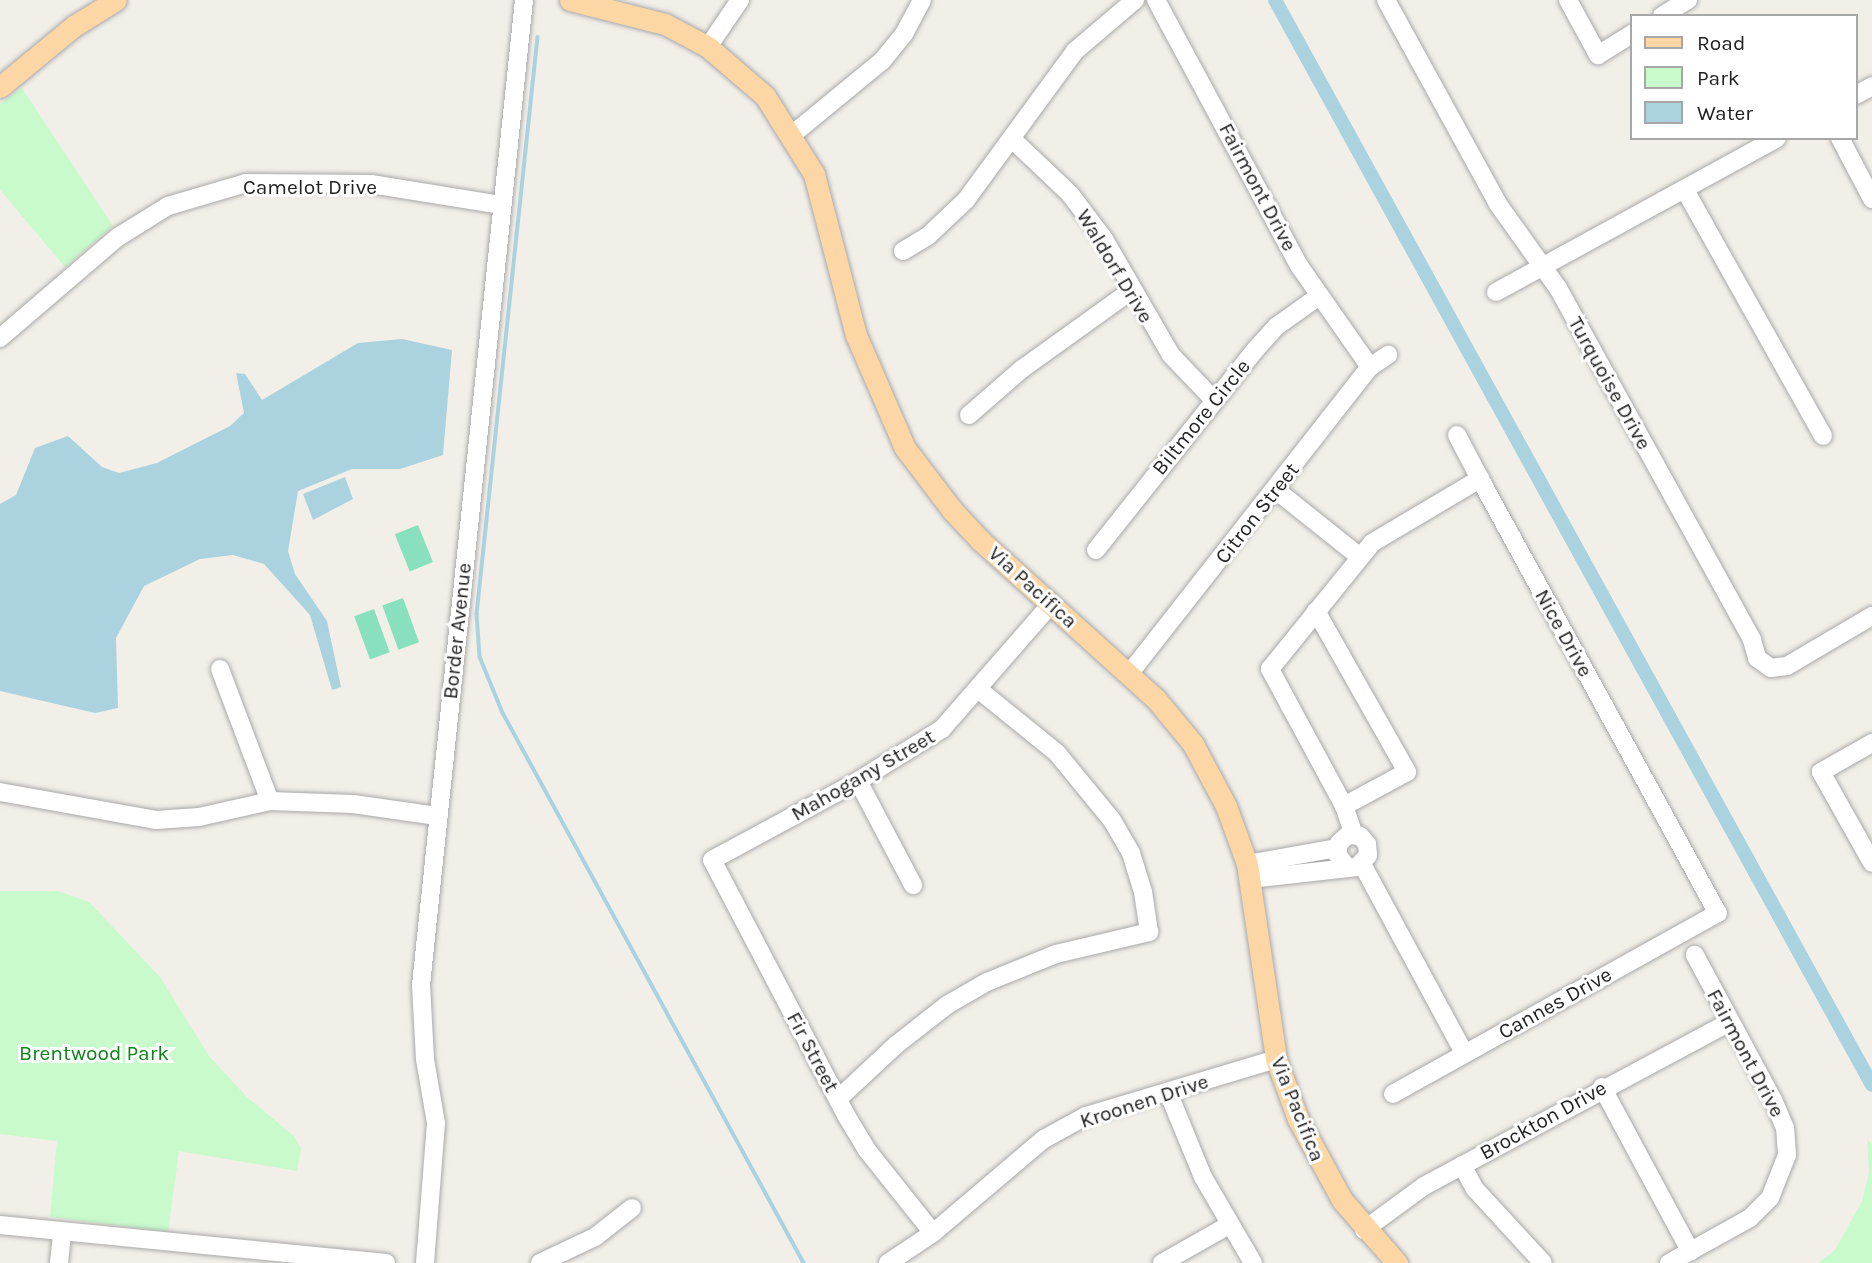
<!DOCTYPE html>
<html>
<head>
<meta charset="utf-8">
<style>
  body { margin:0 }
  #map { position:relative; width:1872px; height:1263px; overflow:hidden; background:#f2efe9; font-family:Karla,sans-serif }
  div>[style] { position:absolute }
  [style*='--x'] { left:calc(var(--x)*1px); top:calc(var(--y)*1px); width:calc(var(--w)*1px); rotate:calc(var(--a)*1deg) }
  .park>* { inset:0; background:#c8facc }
  .pitch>* { inset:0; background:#88e0be; transform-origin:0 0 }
  .water>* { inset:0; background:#aad3df }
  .stream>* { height:3.5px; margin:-1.75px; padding:0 1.75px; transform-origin:1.75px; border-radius:1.75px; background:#aad3df }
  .canal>* { height:14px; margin:-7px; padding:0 7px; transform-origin:7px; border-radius:7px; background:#aad3df }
  .roads { filter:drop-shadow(0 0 2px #a9a9a9) drop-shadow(0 0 2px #a9a9a9) }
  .minor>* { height:18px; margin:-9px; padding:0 9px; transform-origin:9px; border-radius:9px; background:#fff }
  .major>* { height:21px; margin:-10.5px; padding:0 10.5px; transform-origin:10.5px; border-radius:10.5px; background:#fcd6a4 }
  span { translate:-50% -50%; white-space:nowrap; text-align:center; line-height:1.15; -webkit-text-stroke:6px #fff; paint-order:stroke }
  .street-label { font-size:21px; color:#222 }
  .park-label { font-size:21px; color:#0c8416 }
  .legend { position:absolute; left:1630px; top:14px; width:228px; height:126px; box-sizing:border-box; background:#fff; border:2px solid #a7a7a7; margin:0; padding:9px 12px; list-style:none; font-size:21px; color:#222 }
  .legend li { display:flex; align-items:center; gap:14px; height:35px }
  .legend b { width:35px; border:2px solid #a7a7a7 }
</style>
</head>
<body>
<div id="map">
  <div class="park">
    <div style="clip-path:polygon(22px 88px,113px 226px,65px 267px,0 190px,0 104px)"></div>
    <div style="clip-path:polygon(0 891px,58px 891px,89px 902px,160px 977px,209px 1056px,246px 1096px,294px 1136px,301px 1148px,297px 1171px,179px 1151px,168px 1232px,50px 1217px,57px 1141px,0 1134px)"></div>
    <div style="clip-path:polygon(1867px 1139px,1872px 1145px,1872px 1263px,1818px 1263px,1835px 1250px,1862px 1201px,1869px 1172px)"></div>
  </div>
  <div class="pitch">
    <div style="left:418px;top:525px;width:40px;height:25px;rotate:68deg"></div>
    <div style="left:403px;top:598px;width:47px;height:22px;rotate:70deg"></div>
    <div style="left:374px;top:609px;width:46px;height:21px;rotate:70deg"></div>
  </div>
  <div class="water">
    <div style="clip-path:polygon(402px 339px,452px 350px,443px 455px,400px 469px,352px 469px,298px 491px,288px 551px,295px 574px,327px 621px,341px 687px,332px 690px,310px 615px,264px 564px,233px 555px,200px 559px,144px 586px,116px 638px,118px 708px,95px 713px,0 691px,0 504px,16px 495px,35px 448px,68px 436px,102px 467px,119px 473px,157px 463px,230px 426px,244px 413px,236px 373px,245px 374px,262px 400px,358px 343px)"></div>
    <div style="clip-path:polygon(345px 477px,353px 499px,313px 520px,303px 494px)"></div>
  </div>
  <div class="stream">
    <div style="--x:538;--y:37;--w:580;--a:96.03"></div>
    <div style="--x:477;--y:614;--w:43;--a:86"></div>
    <div style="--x:480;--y:657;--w:61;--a:67.7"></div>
    <div style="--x:503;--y:713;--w:627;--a:61.31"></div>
  </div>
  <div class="canal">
    <div style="--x:1275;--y:0;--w:1238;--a:61.18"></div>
  </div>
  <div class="roads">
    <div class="minor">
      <div style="--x:1156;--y:0;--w:303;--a:61.7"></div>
      <div style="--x:1300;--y:267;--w:122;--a:55"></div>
      <div style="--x:1386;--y:0;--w:233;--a:61.2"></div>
      <div style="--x:1498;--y:204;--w:103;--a:54.5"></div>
      <div style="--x:1558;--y:288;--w:402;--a:61.1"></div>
      <div style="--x:1752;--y:640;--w:19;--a:74"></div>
      <div style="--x:1757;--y:658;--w:17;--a:36"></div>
      <div style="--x:1771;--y:668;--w:16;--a:-7"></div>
      <div style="--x:1787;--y:666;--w:99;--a:-30.5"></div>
      <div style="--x:1568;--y:0;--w:63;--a:61.4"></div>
      <div style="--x:1598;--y:55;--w:40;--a:-32"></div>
      <div style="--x:1662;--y:16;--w:31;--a:-32"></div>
      <div style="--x:708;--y:47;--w:57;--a:-55.8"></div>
      <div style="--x:1856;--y:95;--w:18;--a:-29"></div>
      <div style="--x:793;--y:134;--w:115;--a:-39.4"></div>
      <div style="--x:882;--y:61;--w:35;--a:-51"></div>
      <div style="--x:904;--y:34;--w:38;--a:-62"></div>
      <div style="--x:1840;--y:138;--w:69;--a:62.3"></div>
      <div style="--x:1012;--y:139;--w:80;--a:43.5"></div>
      <div style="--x:1070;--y:194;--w:56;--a:52.9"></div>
      <div style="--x:1104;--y:239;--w:134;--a:60"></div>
      <div style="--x:1171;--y:355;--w:61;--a:46.3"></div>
      <div style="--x:1685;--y:190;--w:282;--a:60.7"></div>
      <div style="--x:903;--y:251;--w:29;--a:-31"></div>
      <div style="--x:928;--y:236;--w:52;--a:-43.5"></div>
      <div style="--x:966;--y:200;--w:185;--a:-53.8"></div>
      <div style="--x:1075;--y:51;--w:79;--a:-40.4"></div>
      <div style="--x:1496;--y:292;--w:320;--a:-28.7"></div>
      <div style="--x:0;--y:338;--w:155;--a:-40.6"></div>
      <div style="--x:118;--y:237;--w:59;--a:-31.8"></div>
      <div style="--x:168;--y:206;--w:81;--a:-16.4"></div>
      <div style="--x:246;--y:183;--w:125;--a:0.5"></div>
      <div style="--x:371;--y:184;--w:131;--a:9.2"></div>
      <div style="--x:969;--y:415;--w:70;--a:-41"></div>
      <div style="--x:1022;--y:369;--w:135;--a:-35.7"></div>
      <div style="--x:1457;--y:435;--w:50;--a:62.4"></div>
      <div style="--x:1276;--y:490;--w:107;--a:38.6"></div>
      <div style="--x:1096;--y:550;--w:257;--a:-51.5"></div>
      <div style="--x:1256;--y:349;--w:31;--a:-48"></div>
      <div style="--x:1277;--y:326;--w:52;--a:-35.5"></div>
      <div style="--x:1316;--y:611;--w:185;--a:60.5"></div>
      <div style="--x:1407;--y:772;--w:72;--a:151.6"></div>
      <div style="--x:220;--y:669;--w:141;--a:69.3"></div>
      <div style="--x:1129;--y:674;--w:390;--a:-51.9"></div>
      <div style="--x:1370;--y:367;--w:22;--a:-34"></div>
      <div style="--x:1872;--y:743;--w:59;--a:150.4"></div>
      <div style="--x:1821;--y:772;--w:104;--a:60.7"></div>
      <div style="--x:858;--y:781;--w:118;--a:62.1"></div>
      <div style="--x:0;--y:792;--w:158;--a:10.2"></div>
      <div style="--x:156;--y:820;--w:43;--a:-4"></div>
      <div style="--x:199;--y:817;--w:73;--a:-12.7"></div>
      <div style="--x:270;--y:801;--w:83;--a:2.1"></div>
      <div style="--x:353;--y:804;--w:85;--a:8.1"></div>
      <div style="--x:1354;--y:835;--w:31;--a:-109"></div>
      <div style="--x:1344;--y:806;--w:156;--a:-118.4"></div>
      <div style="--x:1270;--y:669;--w:162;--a:-51"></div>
      <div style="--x:1372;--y:543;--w:126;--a:-30.7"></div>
      <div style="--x:1480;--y:479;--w:495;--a:61.3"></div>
      <div style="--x:1718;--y:913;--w:372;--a:150.9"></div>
      <div style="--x:1247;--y:864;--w:91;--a:-10.1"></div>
      <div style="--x:1362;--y:864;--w:215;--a:61.6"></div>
      <div style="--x:1250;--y:879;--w:108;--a:-6.4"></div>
      <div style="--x:1357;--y:867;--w:16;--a:-47"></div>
      <div style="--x:1368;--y:855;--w:11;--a:-95"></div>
      <div style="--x:1367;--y:844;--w:11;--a:-131"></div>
      <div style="--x:1360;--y:836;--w:12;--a:-175"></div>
      <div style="--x:1348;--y:835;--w:12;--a:138"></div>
      <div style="--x:1339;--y:843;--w:11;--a:100"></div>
      <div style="--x:1337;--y:854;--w:15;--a:53"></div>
      <div style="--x:1602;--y:1087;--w:187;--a:61.7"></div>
      <div style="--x:1168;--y:1092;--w:92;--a:67.6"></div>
      <div style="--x:1203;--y:1177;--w:99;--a:59.8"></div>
      <div style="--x:838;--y:1099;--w:79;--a:-43"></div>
      <div style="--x:896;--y:1045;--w:65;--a:-38.1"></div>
      <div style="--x:947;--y:1005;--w:46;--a:-29.9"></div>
      <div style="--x:987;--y:982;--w:74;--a:-22.1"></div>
      <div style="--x:1056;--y:954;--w:96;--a:-13.3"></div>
      <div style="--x:1149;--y:932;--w:40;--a:-98.5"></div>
      <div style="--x:1143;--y:892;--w:41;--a:-107.1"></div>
      <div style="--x:1131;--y:853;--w:39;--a:-120"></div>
      <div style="--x:1111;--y:819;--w:85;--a:-129.3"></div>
      <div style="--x:1057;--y:753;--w:102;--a:-141"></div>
      <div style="--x:1462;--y:1165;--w:27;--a:62"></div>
      <div style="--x:1475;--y:1189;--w:100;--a:47.4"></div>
      <div style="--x:0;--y:1225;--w:388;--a:5.6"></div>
      <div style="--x:1364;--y:1230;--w:74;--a:-36.3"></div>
      <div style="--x:1424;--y:1186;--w:347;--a:-28.2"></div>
      <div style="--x:933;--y:1233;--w:106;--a:-128.5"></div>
      <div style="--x:867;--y:1150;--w:39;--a:-121"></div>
      <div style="--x:847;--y:1117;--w:290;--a:-117.7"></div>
      <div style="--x:712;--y:860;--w:166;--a:-28.4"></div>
      <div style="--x:858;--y:781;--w:99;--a:-31.8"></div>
      <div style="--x:942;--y:729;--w:166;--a:-48.9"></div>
      <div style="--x:59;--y:1263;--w:31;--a:-84"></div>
      <div style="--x:425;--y:1263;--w:140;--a:-85.5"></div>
      <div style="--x:436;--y:1123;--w:65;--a:-99.8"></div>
      <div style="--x:425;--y:1059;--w:74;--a:-93.1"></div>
      <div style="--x:421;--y:985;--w:990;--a:-84.03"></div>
      <div style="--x:540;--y:1263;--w:61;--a:-25.3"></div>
      <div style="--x:595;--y:1237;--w:47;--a:-38.1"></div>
      <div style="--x:888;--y:1263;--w:54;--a:-33.7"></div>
      <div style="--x:933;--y:1233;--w:145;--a:-40.3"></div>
      <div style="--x:1044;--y:1139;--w:48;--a:-28.7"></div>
      <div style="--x:1086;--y:1116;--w:198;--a:-16.7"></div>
      <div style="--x:1162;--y:1263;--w:77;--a:-29.6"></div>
      <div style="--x:1669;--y:1263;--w:93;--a:-29.1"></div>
      <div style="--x:1750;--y:1218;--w:28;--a:-45"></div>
      <div style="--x:1770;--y:1198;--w:46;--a:-68.4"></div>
      <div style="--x:1787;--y:1155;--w:27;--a:-94"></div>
      <div style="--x:1785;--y:1128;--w:30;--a:-113"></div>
      <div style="--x:1773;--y:1100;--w:165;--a:-118.3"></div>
    </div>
    <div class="major">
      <div style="--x:570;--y:0;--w:98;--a:14.2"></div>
      <div style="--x:665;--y:24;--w:49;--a:28.1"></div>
      <div style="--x:708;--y:47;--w:75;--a:40.7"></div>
      <div style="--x:765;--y:96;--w:92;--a:57.9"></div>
      <div style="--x:814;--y:174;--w:166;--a:75.4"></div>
      <div style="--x:856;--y:335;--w:123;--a:66.6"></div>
      <div style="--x:905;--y:448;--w:78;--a:52.8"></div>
      <div style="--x:952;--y:510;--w:42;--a:46.9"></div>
      <div style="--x:981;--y:541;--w:234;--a:42.1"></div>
      <div style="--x:1155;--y:698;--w:60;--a:50.4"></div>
      <div style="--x:1193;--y:744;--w:70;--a:62"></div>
      <div style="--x:1226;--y:806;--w:62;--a:70.1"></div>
      <div style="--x:1247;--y:864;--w:197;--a:81.5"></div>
      <div style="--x:1276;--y:1059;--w:64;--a:69.9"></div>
      <div style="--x:1298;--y:1119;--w:92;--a:61.5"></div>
      <div style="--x:1342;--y:1200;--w:84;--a:48.9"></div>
      <div style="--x:0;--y:87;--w:96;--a:-39.5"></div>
      <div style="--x:74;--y:26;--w:49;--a:-31.8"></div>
    </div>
  </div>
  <div class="street-label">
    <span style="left:310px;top:187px">Camelot Drive</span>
    <span style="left:1258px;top:187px;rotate:62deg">Fairmont Drive</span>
    <span style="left:1115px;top:266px;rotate:59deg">Waldorf Drive</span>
    <span style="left:1610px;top:383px;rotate:61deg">Turquoise Drive</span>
    <span style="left:1201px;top:417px;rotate:-51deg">Biltmore Circle</span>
    <span style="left:1257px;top:513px;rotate:-52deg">Citron Street</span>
    <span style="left:1033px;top:587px;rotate:42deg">Via Pacifica</span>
    <span style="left:457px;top:631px;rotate:-84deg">Border Avenue</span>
    <span style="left:1564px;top:633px;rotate:61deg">Nice Drive</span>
    <span style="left:863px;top:775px;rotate:-30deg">Mahogany Street</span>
    <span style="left:1555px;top:1003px;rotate:-29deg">Cannes Drive</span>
    <span style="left:813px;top:1052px;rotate:62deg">Fir Street</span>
    <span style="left:1746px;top:1053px;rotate:62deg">Fairmont Drive</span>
    <span style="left:1144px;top:1101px;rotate:-18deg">Kroonen Drive</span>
    <span style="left:1298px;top:1109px;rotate:68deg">Via Pacifica</span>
    <span style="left:1543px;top:1120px;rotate:-29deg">Brockton Drive</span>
  </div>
  <div class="park-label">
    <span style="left:94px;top:1053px">Brentwood Park</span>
  </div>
  <ul class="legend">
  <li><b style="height:9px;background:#fcd6a4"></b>Road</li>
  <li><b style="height:19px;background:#c8facc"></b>Park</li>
  <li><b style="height:19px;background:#aad3df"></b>Water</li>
  </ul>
</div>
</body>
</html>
